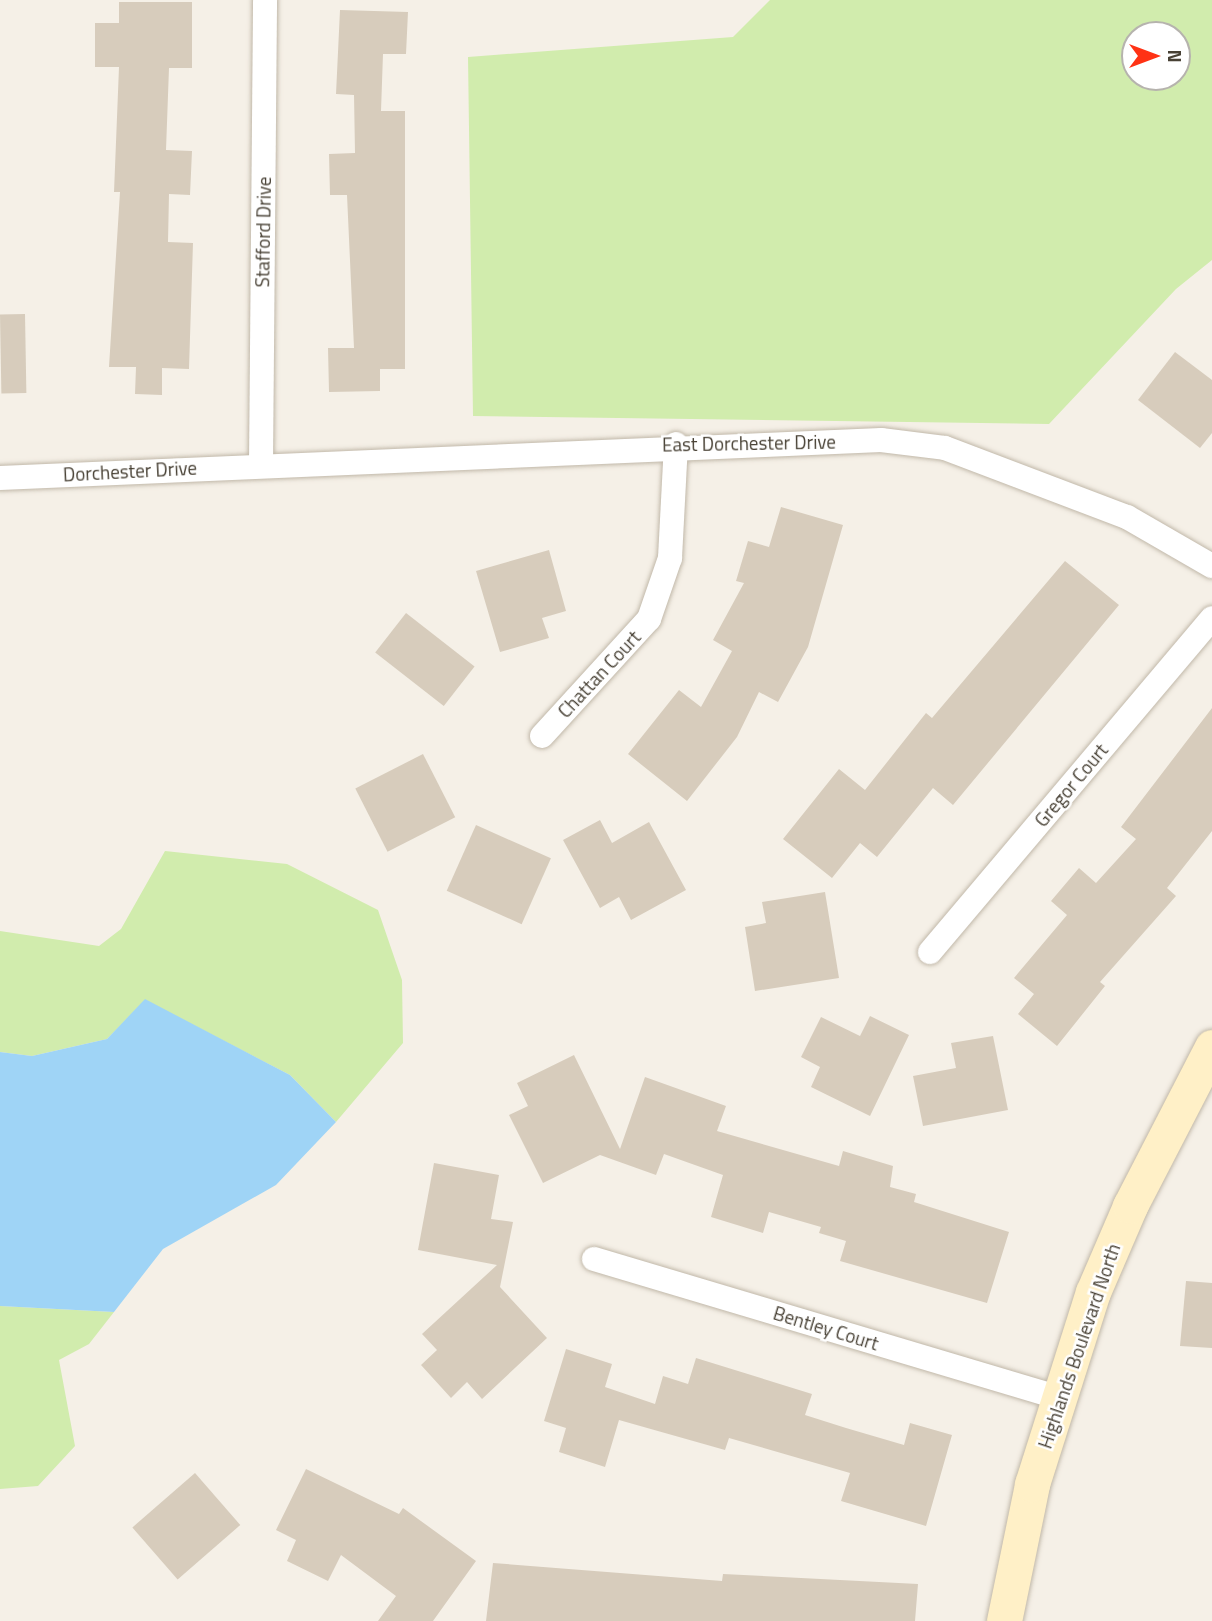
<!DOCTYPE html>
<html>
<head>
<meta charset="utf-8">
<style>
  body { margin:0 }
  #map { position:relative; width:1212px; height:1621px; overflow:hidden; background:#f5f0e7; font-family:"Titillium Web",sans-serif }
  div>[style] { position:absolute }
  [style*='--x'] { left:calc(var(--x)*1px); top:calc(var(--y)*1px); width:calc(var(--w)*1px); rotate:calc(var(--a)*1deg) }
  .green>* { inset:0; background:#d1ecad }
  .water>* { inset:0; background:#9fd4f6 }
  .building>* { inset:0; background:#d7ccbc; transform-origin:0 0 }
  .roads { filter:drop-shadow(0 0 2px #c1b8a9) drop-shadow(0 0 2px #c1b8a9) }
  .street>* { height:24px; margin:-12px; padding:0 12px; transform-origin:12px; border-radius:12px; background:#fff }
  .secondary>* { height:35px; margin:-17.5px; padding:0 17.5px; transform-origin:17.5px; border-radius:17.5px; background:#fff0c7 }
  span { translate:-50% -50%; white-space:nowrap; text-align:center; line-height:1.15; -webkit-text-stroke:5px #fff; paint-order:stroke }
  .street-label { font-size:19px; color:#484135 }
  .north { position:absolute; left:1121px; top:21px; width:70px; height:70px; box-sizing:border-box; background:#fff; border:2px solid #b6b3ae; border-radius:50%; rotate:90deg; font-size:19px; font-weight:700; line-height:28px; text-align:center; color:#484135 }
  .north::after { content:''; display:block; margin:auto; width:24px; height:32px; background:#ff3214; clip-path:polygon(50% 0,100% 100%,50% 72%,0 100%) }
</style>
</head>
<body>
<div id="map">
  <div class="green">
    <div style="clip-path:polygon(evenodd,770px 0,1212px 0,1212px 260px,1176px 289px,1049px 424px,473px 416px,468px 57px,733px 37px,770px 0,1177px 35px,1177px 77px,1135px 77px,1135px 35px,1177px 35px)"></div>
    <div style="clip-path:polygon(165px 851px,287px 864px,378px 910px,402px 980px,403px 1043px,336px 1122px,290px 1075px,145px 1000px,107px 1039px,32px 1056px,0 1052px,0 931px,99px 946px,121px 929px)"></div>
    <div style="clip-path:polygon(0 1306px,114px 1312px,89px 1344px,59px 1360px,75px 1446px,38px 1486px,0 1489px)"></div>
  </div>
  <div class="water">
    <div style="clip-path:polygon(145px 999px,290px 1075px,336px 1122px,276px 1185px,163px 1249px,114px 1312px,0 1306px,0 1052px,32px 1056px,107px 1039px)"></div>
  </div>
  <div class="building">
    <div style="clip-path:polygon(119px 2px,192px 2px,192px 68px,169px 68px,166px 150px,192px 151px,190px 195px,169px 194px,168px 242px,193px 243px,189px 369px,162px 368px,162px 395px,135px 394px,136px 367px,109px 367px,120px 192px,114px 192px,119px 67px,95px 67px,95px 23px,119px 23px)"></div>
    <div style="clip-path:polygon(340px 10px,408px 12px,406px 54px,383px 54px,381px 111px,405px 111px,405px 369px,380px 369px,380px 391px,329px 392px,328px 348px,354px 348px,347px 195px,330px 195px,329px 154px,355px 153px,354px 95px,336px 94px)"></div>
    <div style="left:25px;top:314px;width:79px;height:25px;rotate:89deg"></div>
    <div style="clip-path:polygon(1175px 352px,1212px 380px,1212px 433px,1200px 448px,1138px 400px)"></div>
    <div style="clip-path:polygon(781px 507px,843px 525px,808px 647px,778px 702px,759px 692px,737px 737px,687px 801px,628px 754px,679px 690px,701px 707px,732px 651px,713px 640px,744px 583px,736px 581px,748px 541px,769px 547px)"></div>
    <div style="clip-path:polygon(549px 550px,566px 611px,542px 618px,549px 638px,500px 652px,476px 571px)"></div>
    <div style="clip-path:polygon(1065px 561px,1119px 605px,953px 805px,933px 788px,877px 857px,860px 843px,832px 878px,783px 839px,839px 769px,865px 790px,926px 713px,932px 718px)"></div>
    <div style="left:406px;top:613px;width:87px;height:50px;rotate:38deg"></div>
    <div style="clip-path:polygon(1212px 708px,1212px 831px,1167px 888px,1176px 896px,1100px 982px,1105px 986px,1057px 1046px,1018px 1014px,1034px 994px,1014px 978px,1067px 915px,1051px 901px,1079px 868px,1096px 883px,1136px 839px,1121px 827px)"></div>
    <div style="left:423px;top:754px;width:71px;height:76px;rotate:63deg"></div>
    <div style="clip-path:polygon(600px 820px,612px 843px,649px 822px,686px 890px,631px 920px,619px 897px,600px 908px,563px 840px)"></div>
    <div style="left:476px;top:825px;width:82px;height:72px;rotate:24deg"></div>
    <div style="clip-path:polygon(825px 892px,839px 978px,755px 991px,745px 927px,766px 923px,762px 902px)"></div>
    <div style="clip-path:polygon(870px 1016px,909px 1035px,870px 1116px,811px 1087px,820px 1067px,801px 1057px,821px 1017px,860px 1036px)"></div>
    <div style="clip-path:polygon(993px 1036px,1008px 1110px,923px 1126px,913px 1076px,956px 1068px,951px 1043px)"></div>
    <div style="clip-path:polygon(574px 1055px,620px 1149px,645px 1077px,726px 1106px,717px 1131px,839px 1166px,843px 1151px,893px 1166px,890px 1187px,916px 1194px,914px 1202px,1009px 1232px,987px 1303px,840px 1261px,846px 1241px,819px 1233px,821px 1227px,769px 1212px,763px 1233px,711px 1217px,723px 1175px,664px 1154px,656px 1175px,600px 1155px,543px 1183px,509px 1115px,528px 1106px,517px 1083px)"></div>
    <div style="clip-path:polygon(434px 1163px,499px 1175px,491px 1219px,513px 1222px,500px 1287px,547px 1338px,482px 1399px,467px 1382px,451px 1398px,421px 1365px,437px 1350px,422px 1334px,497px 1265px,418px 1250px)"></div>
    <div style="clip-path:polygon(1186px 1281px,1212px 1283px,1212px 1348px,1180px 1346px)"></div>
    <div style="clip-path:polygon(566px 1349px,612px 1364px,605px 1387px,655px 1404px,663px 1376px,688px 1384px,696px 1358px,812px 1394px,805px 1415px,846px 1428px,904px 1445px,910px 1423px,952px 1435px,926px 1526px,841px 1501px,850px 1473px,729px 1438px,725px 1450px,619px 1420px,605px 1467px,559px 1452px,566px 1428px,544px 1421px)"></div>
    <div style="clip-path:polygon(306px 1469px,399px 1514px,403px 1508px,476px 1561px,433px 1621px,378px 1621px,396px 1596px,341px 1555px,328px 1581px,287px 1561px,296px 1540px,276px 1530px)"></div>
    <div style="left:195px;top:1473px;width:69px;height:83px;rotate:49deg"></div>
    <div style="clip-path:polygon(493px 1563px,722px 1581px,723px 1574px,918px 1584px,915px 1621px,486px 1621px)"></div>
  </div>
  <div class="roads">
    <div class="street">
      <div style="--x:261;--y:464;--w:464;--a:-89.5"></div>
      <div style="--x:0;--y:478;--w:882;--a:-2.47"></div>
      <div style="--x:881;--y:440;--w:64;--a:7.1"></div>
      <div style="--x:945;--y:448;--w:195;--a:20.8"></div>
      <div style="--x:1127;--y:517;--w:98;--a:30"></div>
      <div style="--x:542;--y:736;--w:159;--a:-47.6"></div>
      <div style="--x:649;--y:619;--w:65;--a:-71"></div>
      <div style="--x:670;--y:558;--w:114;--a:-87"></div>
      <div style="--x:930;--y:952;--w:437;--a:-49.8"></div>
      <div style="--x:594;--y:1259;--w:484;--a:16.6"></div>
    </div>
    <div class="secondary">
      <div style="--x:1004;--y:1621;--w:140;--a:-78.4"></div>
      <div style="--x:1032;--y:1484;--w:201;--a:-72.4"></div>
      <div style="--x:1093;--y:1292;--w:94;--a:-66.7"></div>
      <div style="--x:1130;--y:1206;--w:179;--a:-62.7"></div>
    </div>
  </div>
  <div class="street-label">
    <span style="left:263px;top:232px;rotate:-89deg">Stafford Drive</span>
    <span style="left:749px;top:443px;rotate:-1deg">East Dorchester Drive</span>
    <span style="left:130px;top:471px;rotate:-3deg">Dorchester Drive</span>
    <span style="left:599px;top:674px;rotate:-47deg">Chattan Court</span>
    <span style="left:1071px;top:785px;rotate:-50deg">Gregor Court</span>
    <span style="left:826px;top:1328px;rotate:17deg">Bentley Court</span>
    <span style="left:1079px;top:1346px;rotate:-71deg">Highlands Boulevard North</span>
  </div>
  <div class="north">N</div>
</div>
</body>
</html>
